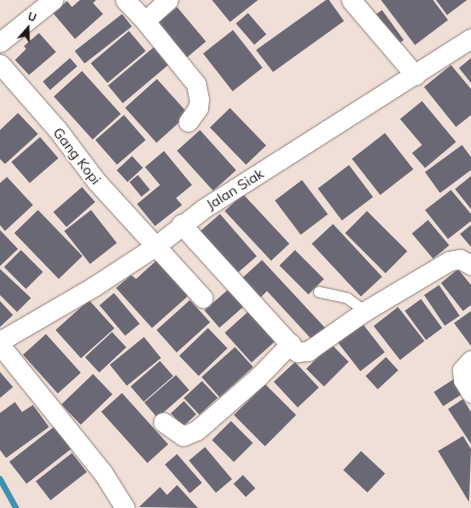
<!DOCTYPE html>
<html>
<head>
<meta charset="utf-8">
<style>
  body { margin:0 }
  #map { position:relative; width:471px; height:508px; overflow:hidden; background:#efdfd7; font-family:Mulish,sans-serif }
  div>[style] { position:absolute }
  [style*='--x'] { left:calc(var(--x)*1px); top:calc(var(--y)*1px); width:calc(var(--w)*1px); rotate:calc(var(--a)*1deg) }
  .stream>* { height:6px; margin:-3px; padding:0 3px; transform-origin:3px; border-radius:3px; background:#4190b2 }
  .building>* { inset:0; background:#6b6876; transform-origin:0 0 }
  .roads { filter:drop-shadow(0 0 1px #91827c) drop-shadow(0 0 1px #91827c) }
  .service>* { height:10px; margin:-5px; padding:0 5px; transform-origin:5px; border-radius:5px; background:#fff }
  .minor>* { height:19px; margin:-9.5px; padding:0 9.5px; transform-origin:9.5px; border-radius:9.5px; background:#fff }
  span { translate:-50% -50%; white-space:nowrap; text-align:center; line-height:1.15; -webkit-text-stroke:4px #fff; paint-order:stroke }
  .street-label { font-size:14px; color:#1b1613 }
  .north { position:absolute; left:8px; top:8px; width:40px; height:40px; -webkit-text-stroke:3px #fff; paint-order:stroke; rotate:20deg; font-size:11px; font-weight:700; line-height:16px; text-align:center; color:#1b1613 }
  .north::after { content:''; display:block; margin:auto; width:14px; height:18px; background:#1b1613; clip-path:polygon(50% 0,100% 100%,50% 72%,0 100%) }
</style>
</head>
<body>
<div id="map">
  <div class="stream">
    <div style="--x:0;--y:479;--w:33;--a:61"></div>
  </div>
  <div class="building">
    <div style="clip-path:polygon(80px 0,96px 0,93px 3px,103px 14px,75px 39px,53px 13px,67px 1px,72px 7px)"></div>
    <div style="clip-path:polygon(212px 0,258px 0,230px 22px)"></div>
    <div style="clip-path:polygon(326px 0,329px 0,344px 21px,273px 72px,256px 50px)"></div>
    <div style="clip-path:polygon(381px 0,433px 0,448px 20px,415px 45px)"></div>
    <div style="clip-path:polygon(436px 0,467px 0,447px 15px)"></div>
    <div style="left:177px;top:7px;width:45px;height:30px;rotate:50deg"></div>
    <div style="left:382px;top:10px;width:37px;height:11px;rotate:54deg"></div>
    <div style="left:248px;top:13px;width:28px;height:16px;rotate:49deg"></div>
    <div style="left:122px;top:14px;width:16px;height:60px;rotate:52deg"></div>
    <div style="left:233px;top:30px;width:48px;height:38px;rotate:52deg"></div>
    <div style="left:129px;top:31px;width:26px;height:50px;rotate:50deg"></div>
    <div style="clip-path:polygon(39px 33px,56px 52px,29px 75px,15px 60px,26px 49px,24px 46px)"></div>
    <div style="left:154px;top:47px;width:23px;height:60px;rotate:50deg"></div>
    <div style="left:70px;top:58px;width:11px;height:36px;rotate:49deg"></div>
    <div style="clip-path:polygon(471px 58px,471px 83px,459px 68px)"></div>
    <div style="clip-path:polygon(451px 65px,471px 89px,471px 115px,456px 127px,424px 87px)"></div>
    <div style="left:82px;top:71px;width:58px;height:38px;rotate:48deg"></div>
    <div style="left:157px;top:79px;width:47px;height:43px;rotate:48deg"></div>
    <div style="clip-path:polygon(422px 101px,456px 142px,425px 168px,412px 153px,422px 145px,400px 119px)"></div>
    <div style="left:230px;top:108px;width:52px;height:28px;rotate:46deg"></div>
    <div style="clip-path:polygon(18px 113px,38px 134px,5px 164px,0 159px,0 130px)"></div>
    <div style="left:124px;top:115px;width:33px;height:38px;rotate:49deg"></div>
    <div style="left:200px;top:130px;width:54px;height:31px;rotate:48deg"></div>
    <div style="left:385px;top:133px;width:46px;height:42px;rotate:52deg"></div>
    <div style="left:40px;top:137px;width:28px;height:38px;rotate:49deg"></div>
    <div style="clip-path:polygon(462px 145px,471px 157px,471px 170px,440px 193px,425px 172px)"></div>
    <div style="clip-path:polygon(164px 151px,192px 185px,176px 198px,182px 205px,155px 226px,137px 204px,160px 185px,145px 167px)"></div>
    <div style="left:132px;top:156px;width:16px;height:21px;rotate:47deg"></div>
    <div style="left:349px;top:165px;width:40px;height:39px;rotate:53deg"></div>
    <div style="left:138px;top:175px;width:19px;height:11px;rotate:51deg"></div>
    <div style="clip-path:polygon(471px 176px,471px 209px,455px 189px)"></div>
    <div style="clip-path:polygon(7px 177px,33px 205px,5px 231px,0 225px,0 183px)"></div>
    <div style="left:302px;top:180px;width:43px;height:34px;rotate:53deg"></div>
    <div style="left:82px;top:187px;width:20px;height:38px;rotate:49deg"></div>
    <div style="clip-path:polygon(451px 190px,471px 214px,471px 221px,448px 239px,425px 210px)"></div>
    <div style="left:243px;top:194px;width:68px;height:25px;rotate:47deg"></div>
    <div style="left:38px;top:210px;width:64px;height:33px;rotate:46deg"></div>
    <div style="left:91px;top:210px;width:42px;height:34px;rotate:52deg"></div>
    <div style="left:367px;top:211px;width:57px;height:31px;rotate:45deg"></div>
    <div style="left:220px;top:214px;width:56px;height:31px;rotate:49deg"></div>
    <div style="left:428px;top:220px;width:33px;height:21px;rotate:50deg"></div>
    <div style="left:333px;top:224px;width:72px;height:29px;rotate:47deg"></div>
    <div style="clip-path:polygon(471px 225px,471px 247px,460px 234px)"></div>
    <div style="clip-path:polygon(0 230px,18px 249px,0 266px)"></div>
    <div style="left:21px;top:250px;width:31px;height:24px;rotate:45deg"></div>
    <div style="left:295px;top:250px;width:41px;height:22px;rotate:45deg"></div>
    <div style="clip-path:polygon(157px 260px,188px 296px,152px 328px,116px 288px,131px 275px,136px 279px)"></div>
    <div style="clip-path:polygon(262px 260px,328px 331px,315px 343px,267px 291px,257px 301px,239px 281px)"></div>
    <div style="clip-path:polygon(0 269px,31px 298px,17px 312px,0 295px)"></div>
    <div style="clip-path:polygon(458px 269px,471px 285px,471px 305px,463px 311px,441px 283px)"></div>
    <div style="left:439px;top:285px;width:37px;height:18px;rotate:56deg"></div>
    <div style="left:230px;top:288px;width:23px;height:34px;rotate:49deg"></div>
    <div style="left:114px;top:293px;width:40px;height:19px;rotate:50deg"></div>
    <div style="left:421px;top:299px;width:36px;height:20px;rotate:54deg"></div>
    <div style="left:89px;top:300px;width:38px;height:45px;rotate:48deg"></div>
    <div style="left:190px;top:300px;width:30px;height:45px;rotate:48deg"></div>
    <div style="clip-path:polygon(0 301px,13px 315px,0 327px)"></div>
    <div style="left:398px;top:307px;width:43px;height:31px;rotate:52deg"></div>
    <div style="left:250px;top:310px;width:40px;height:34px;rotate:48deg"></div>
    <div style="clip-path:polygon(471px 311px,471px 346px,454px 323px)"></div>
    <div style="left:362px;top:323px;width:37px;height:31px;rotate:52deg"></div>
    <div style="left:208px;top:328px;width:28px;height:40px;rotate:46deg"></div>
    <div style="left:112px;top:332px;width:21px;height:37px;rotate:47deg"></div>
    <div style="left:46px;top:334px;width:52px;height:31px;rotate:48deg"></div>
    <div style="left:144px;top:337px;width:27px;height:44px;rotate:51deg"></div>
    <div style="left:331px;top:344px;width:25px;height:35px;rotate:45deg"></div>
    <div style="left:235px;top:347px;width:27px;height:45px;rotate:48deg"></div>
    <div style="left:386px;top:357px;width:18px;height:28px;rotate:47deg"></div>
    <div style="left:160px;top:361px;width:20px;height:39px;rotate:49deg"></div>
    <div style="left:295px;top:362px;width:35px;height:29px;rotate:47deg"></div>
    <div style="clip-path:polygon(0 372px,13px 387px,0 398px)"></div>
    <div style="left:93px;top:374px;width:28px;height:44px;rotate:46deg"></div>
    <div style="left:176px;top:375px;width:20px;height:42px;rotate:49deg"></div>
    <div style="left:454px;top:379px;width:17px;height:24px;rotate:57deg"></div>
    <div style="left:202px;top:381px;width:23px;height:25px;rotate:47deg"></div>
    <div style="left:265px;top:384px;width:44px;height:44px;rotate:45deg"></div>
    <div style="left:122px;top:393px;width:69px;height:28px;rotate:48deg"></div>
    <div style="clip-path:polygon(463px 399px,471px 412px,471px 444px,448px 409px)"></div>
    <div style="left:184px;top:401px;width:18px;height:18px;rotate:47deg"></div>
    <div style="clip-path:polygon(15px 402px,22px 412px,33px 405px,49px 427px,6px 458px,0 450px,0 413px)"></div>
    <div style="left:231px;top:421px;width:31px;height:27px;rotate:45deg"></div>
    <div style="left:55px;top:426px;width:28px;height:58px;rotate:52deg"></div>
    <div style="clip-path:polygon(463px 436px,471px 449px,469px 502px,438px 451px)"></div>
    <div style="left:205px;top:447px;width:42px;height:21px;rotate:50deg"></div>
    <div style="left:361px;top:451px;width:33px;height:26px;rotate:43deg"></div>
    <div style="left:72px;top:453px;width:24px;height:46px;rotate:52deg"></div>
    <div style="left:177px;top:454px;width:38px;height:16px;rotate:49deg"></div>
    <div style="left:243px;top:475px;width:18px;height:13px;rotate:47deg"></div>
    <div style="clip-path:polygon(177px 485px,198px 508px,139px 507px,160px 487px,167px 495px)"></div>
  </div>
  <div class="roads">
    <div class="service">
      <div style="--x:319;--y:292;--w:29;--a:12"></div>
      <div style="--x:347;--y:298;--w:22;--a:36"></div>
    </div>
    <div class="minor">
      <div style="--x:125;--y:0;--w:29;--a:46"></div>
      <div style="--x:168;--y:0;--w:31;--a:138"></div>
      <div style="--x:145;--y:21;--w:81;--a:51"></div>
      <div style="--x:196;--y:84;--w:15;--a:79"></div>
      <div style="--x:199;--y:99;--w:9;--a:96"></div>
      <div style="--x:198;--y:108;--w:17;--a:126"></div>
      <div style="--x:351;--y:0;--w:99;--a:49.5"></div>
      <div style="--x:0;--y:42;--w:68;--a:-38.4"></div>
      <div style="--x:0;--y:64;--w:86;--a:48.8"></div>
      <div style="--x:57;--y:129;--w:66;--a:53"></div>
      <div style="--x:97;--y:182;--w:157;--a:47.6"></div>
      <div style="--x:181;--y:224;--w:173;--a:47.8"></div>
      <div style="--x:297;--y:352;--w:11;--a:-5"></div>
      <div style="--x:308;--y:351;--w:70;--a:-35.1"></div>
      <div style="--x:365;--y:311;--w:98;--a:-30.8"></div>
      <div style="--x:449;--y:261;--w:11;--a:-10"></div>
      <div style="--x:460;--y:259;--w:13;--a:29"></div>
      <div style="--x:0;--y:341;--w:108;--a:-30.1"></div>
      <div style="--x:93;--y:287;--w:77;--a:-33.3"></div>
      <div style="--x:157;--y:245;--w:58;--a:-38"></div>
      <div style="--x:203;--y:209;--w:318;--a:-32.5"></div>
      <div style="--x:0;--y:345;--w:164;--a:51.2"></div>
      <div style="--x:103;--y:473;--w:41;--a:57.8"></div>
      <div style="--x:471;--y:360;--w:13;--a:132"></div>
      <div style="--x:462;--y:370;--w:10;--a:84"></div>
      <div style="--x:463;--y:380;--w:15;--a:58"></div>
      <div style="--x:163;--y:422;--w:24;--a:35"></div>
      <div style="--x:183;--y:436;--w:15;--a:-23"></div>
      <div style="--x:197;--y:430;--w:81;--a:-41"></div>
      <div style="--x:258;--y:377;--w:47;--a:-45.9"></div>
    </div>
  </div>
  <div class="street-label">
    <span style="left:77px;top:156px;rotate:52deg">Gang Kopi</span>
    <span style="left:235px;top:189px;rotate:-32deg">Jalan Siak</span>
  </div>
  <div class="north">U</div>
</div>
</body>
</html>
